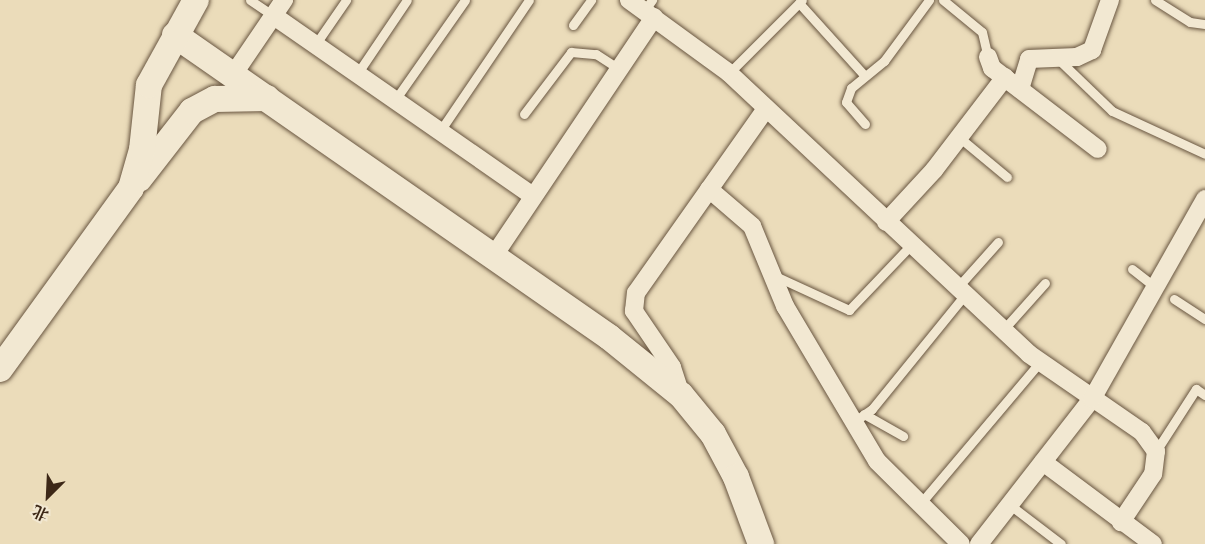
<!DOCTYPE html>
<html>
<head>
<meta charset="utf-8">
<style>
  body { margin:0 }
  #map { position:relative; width:1205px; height:544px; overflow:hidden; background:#ebdcba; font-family:"IM FELL French Canon","Noto Serif SC",serif }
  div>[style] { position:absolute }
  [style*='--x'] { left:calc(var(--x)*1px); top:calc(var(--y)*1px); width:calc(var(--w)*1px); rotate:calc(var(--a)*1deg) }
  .roads { filter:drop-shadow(0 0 2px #685540) drop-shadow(0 0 2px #685540) }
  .lane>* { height:9px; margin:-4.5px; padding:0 4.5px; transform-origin:4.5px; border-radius:4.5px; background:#f2e8d2 }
  .street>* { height:18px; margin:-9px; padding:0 9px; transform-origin:9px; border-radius:9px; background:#f2e8d2 }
  .secondary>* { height:26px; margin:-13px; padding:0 13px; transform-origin:13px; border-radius:13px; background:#f2e8d2 }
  span { translate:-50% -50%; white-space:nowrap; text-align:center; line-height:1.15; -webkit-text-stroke:4.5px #f2e8d2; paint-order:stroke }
  .north { position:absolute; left:18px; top:466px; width:60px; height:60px; -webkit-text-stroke:4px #f2e8d2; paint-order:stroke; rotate:204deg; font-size:16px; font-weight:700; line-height:24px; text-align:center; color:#3d2817 }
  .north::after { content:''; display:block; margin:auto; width:21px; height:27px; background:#3d2817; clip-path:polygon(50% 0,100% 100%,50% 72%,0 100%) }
</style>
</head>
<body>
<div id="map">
  <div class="roads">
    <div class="lane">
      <div style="--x:250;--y:0;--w:29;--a:34"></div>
      <div style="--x:943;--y:0;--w:50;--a:39.4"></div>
      <div style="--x:982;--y:32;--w:26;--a:77"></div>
      <div style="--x:1155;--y:0;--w:41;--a:32.2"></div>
      <div style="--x:1190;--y:22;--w:15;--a:8"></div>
      <div style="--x:799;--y:3;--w:97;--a:47.9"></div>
      <div style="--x:644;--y:11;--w:14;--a:-54"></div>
      <div style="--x:573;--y:25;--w:31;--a:-54"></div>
      <div style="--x:315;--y:45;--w:55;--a:-55.4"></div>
      <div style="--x:1058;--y:59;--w:75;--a:43.9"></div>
      <div style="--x:1112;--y:111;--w:102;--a:24.8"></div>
      <div style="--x:729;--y:73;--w:103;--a:-45"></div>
      <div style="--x:357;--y:74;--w:89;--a:-56"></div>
      <div style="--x:395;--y:100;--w:122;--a:-55"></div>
      <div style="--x:524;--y:114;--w:78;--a:-52.8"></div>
      <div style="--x:571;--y:52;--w:25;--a:5"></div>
      <div style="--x:596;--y:54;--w:27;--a:33"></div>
      <div style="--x:865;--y:124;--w:29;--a:-131"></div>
      <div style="--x:846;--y:102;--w:15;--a:-70"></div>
      <div style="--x:851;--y:88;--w:43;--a:-39.3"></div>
      <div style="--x:884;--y:61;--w:76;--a:-53.6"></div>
      <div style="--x:440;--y:131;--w:158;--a:-55.8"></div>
      <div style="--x:960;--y:138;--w:61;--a:39.7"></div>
      <div style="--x:1132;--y:269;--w:31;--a:38"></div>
      <div style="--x:773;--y:275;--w:84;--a:24.7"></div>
      <div style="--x:849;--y:310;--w:90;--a:-46.4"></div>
      <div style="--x:956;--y:289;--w:63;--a:-48.2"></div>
      <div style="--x:1174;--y:299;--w:37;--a:33"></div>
      <div style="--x:1003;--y:330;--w:63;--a:-48.2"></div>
      <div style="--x:864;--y:414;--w:45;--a:29.4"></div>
      <div style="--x:852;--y:423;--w:24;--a:-35"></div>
      <div style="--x:872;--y:409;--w:144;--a:-50.9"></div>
      <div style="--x:1156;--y:451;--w:74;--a:-57.2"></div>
      <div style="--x:1196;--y:389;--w:11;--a:34"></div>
      <div style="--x:920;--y:504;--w:186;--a:-49.8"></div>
      <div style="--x:1010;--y:505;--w:64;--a:37.4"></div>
    </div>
    <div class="street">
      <div style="--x:629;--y:0;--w:124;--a:36.1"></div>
      <div style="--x:729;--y:73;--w:411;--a:43.1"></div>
      <div style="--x:1029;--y:354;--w:137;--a:34.6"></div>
      <div style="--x:1142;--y:432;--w:24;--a:54"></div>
      <div style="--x:1156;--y:451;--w:23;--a:97"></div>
      <div style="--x:1153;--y:474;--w:58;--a:123.7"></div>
      <div style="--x:274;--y:16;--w:315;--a:34.8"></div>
      <div style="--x:988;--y:57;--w:12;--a:70"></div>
      <div style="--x:992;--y:68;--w:133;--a:37.4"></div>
      <div style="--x:233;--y:75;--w:91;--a:-55.8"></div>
      <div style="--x:1020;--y:89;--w:31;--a:-73"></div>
      <div style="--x:1029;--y:59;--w:48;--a:-2.4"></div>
      <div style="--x:1077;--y:57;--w:17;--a:-25"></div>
      <div style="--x:1092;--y:50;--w:53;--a:-70.2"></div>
      <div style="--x:709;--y:189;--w:57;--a:40.7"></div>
      <div style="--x:752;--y:226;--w:87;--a:67.6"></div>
      <div style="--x:785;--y:306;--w:180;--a:59.3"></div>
      <div style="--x:877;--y:461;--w:118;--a:44.7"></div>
      <div style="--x:886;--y:222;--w:71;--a:-47.3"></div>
      <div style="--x:934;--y:170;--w:117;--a:-52.6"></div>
      <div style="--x:493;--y:257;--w:289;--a:-56.1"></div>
      <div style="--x:681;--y:395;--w:29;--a:-108"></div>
      <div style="--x:672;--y:367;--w:68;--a:-124.2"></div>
      <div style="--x:634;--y:311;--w:18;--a:-84"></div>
      <div style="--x:636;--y:293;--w:225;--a:-54.8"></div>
      <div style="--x:1043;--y:462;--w:137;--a:36.7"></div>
      <div style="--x:979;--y:544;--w:184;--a:-52.1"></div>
      <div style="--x:1092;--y:399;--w:230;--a:-60.5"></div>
    </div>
    <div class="secondary">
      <div style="--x:175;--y:35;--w:529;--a:34.83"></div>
      <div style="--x:609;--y:337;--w:92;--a:38.9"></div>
      <div style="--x:681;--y:395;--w:50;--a:50.6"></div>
      <div style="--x:713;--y:434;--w:49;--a:61.9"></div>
      <div style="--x:736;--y:477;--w:72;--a:69.5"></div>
      <div style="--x:139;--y:179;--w:86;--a:-52.1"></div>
      <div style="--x:192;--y:111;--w:26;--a:-28"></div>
      <div style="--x:215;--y:99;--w:52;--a:-1.1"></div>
      <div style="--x:0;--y:369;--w:223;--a:-54.1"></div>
      <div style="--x:131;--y:188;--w:40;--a:-74"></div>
      <div style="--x:142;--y:150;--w:65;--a:-83.9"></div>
      <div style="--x:149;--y:85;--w:97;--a:-61.1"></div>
    </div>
  </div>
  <div class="north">北</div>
</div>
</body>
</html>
